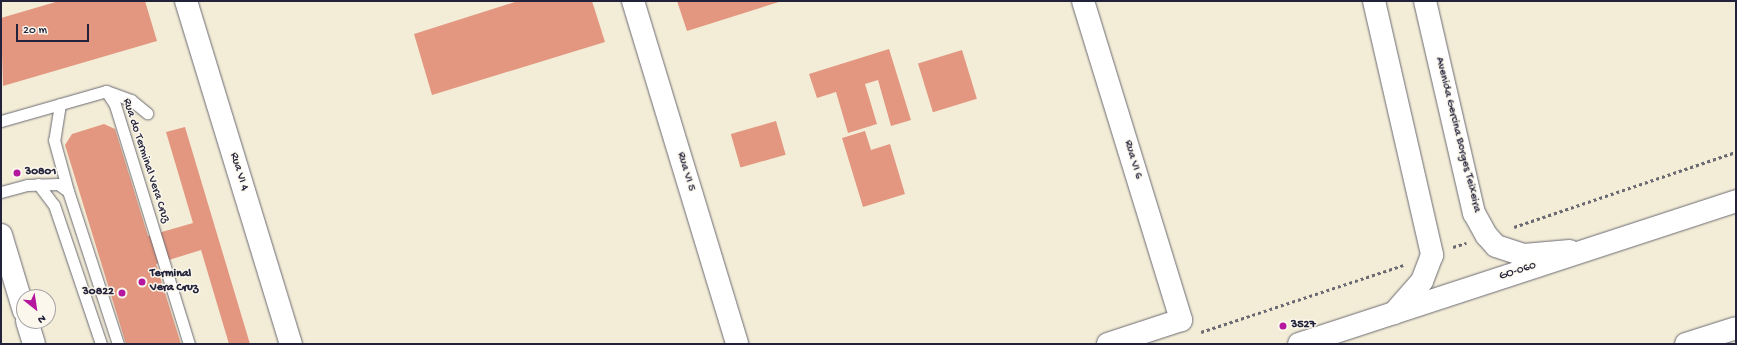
<!DOCTYPE html>
<html>
<head>
<meta charset="utf-8">
<style>
  body { margin:0 }
  #map { position:relative; width:1737px; height:345px; overflow:hidden; background:#f3edd7; font-family:"Gochi Hand",sans-serif }
  div>[style] { position:absolute }
  [style*='--x'] { left:calc(var(--x)*1px); top:calc(var(--y)*1px); width:calc(var(--w)*1px); rotate:calc(var(--a)*1deg) }
  .building>* { inset:0; background:#e39780; transform-origin:0 0 }
  .path>* { height:2.5px; margin-top:-1.25px; transform-origin:0; background:repeating-linear-gradient(90deg,#6b6972 0 3px,transparent 0 6px) }
  .roads { filter:drop-shadow(0 0 1px #6b6972) drop-shadow(0 0 1px #6b6972) }
  .lane>* { height:11px; margin:-5.5px; padding:0 5.5px; transform-origin:5.5px; border-radius:5.5px; background:#fff }
  .street>* { height:22px; margin:-11px; padding:0 11px; transform-origin:11px; border-radius:11px; background:#fff }
  .secondary>* { height:22px; margin:-11px; padding:0 11px; transform-origin:11px; border-radius:11px; background:#fff }
  .primary>* { height:22px; margin:-11px; padding:0 11px; transform-origin:11px; border-radius:11px; background:#fff }
  .dots>* { width:11px; height:11px; translate:-50% -50%; box-sizing:border-box; border:2px solid #fbf7ec; border-radius:50% }
  span { translate:-50% -50%; white-space:nowrap; text-align:center; line-height:1.15; -webkit-text-stroke:3px #fbf7ec; paint-order:stroke }
  .street-label { font-size:12px; color:#22223b }
  .poi-label { font-size:12px; color:#22223b; font-weight:700 }
  .left { translate:0 -50%; text-align:left }
  .right { translate:-100% -50%; text-align:right }
  .frame { position:absolute; inset:0; border:2px solid #22223b; pointer-events:none }
  .north { position:absolute; left:16px; top:289px; width:40px; height:40px; box-sizing:border-box; background:#fbf7ec; border:1px solid #a4a2a5; border-radius:50%; rotate:150deg; font-size:11px; font-weight:700; line-height:16px; text-align:center; color:#22223b }
  .north::after { content:''; display:block; margin:auto; width:14px; height:18px; background:#b5179e; clip-path:polygon(50% 0,100% 100%,50% 72%,0 100%) }
  .scale { position:absolute; left:16px; top:24px; width:73px; height:18px; box-sizing:border-box; border:2px solid #22223b; border-top:0; padding-left:5px; font-size:12px; line-height:14px; white-space:nowrap; color:#22223b; -webkit-text-stroke:3px #fbf7ec; paint-order:stroke }
</style>
</head>
<body>
<div id="map">
  <div class="building">
    <div style="clip-path:polygon(59px 1px,145px 1px,157px 41px,3px 86px,1px 18px)"></div>
    <div style="clip-path:polygon(518px 1px,592px 1px,605px 42px,432px 95px,414px 34px)"></div>
    <div style="clip-path:polygon(677px 1px,782px 1px,687px 31px)"></div>
    <div style="clip-path:polygon(889px 49px,911px 120px,891px 126px,878px 80px,865px 84px,877px 124px,848px 133px,836px 92px,817px 98px,809px 74px)"></div>
    <div style="left:962px;top:50px;width:51px;height:46px;rotate:73deg"></div>
    <div style="left:776px;top:121px;width:35px;height:47px;rotate:74deg"></div>
    <div style="clip-path:polygon(104px 124px,115px 129px,148px 236px,193px 223px,166px 132px,185px 127px,250px 344px,229px 344px,201px 250px,156px 264px,181px 344px,126px 344px,65px 145px,72px 134px)"></div>
    <div style="clip-path:polygon(865px 131px,871px 150px,890px 144px,905px 194px,863px 207px,842px 138px)"></div>
  </div>
  <div class="path">
    <div style="--x:1514;--y:227;--w:234;--a:-18.7"></div>
    <div style="--x:1453;--y:247;--w:14;--a:-17"></div>
    <div style="--x:1201;--y:332;--w:213;--a:-18.3"></div>
  </div>
  <div class="roads">
    <div class="lane">
      <div style="--x:106;--y:91;--w:27;--a:20"></div>
      <div style="--x:131;--y:100;--w:21;--a:39"></div>
      <div style="--x:60;--y:104;--w:36;--a:99"></div>
      <div style="--x:54;--y:140;--w:53;--a:74.6"></div>
      <div style="--x:1;--y:121;--w:109;--a:-15.9"></div>
      <div style="--x:106;--y:91;--w:17;--a:57"></div>
      <div style="--x:115;--y:105;--w:250;--a:72.8"></div>
      <div style="--x:38;--y:184;--w:26;--a:53"></div>
      <div style="--x:54;--y:205;--w:147;--a:71.3"></div>
      <div style="--x:1;--y:192;--w:27;--a:-15"></div>
      <div style="--x:27;--y:185;--w:31;--a:-2"></div>
      <div style="--x:58;--y:184;--w:12;--a:35"></div>
      <div style="--x:68;--y:191;--w:161;--a:71.9"></div>
    </div>
    <div class="street">
      <div style="--x:186;--y:1;--w:359;--a:73"></div>
      <div style="--x:633;--y:1;--w:358;--a:73.1"></div>
      <div style="--x:1083;--y:1;--w:334;--a:72.9"></div>
      <div style="--x:1181;--y:320;--w:77;--a:161.8"></div>
      <div style="--x:1;--y:235;--w:79;--a:73.2"></div>
      <div style="--x:27;--y:321;--w:24;--a:73"></div>
    </div>
    <div class="secondary">
      <div style="--x:1374;--y:1;--w:261;--a:77.1"></div>
      <div style="--x:1432;--y:255;--w:28;--a:111"></div>
      <div style="--x:1422;--y:281;--w:43;--a:131.2"></div>
      <div style="--x:1425;--y:1;--w:218;--a:77"></div>
      <div style="--x:1474;--y:213;--w:26;--a:61"></div>
      <div style="--x:1487;--y:236;--w:13;--a:48"></div>
      <div style="--x:1496;--y:246;--w:29;--a:18"></div>
      <div style="--x:1524;--y:255;--w:46;--a:-5"></div>
    </div>
    <div class="primary">
      <div style="--x:1299;--y:344;--w:460;--a:-18.1"></div>
      <div style="--x:1686;--y:344;--w:52;--a:-17.7"></div>
    </div>
  </div>
  <div class="dots">
    <div style="left:17px;top:173px;background:#b5179e"></div>
    <div style="left:142px;top:282px;background:#b5179e"></div>
    <div style="left:122px;top:293px;background:#b5179e"></div>
    <div style="left:1283px;top:326px;background:#b5179e"></div>
  </div>
  <div class="street-label">
    <span style="left:1457px;top:135px;rotate:76deg">Avenida Gercina Borges Teixeira</span>
    <span style="left:1132px;top:160px;rotate:73deg">Rua VI 6</span>
    <span style="left:145px;top:161px;rotate:72deg">Rua do Terminal Vera Cruz</span>
    <span style="left:238px;top:172px;rotate:73deg">Rua VI 4</span>
    <span style="left:685px;top:172px;rotate:73deg">Rua VI 5</span>
    <span style="left:1518px;top:272px;rotate:-18deg">GO-060</span>
  </div>
  <div class="poi-label">
    <span class="left" style="left:25px;top:173px">30801</span>
    <span class="left" style="left:150px;top:282px">Terminal<br>Vera Cruz</span>
    <span class="right" style="left:114px;top:293px">30822</span>
    <span class="left" style="left:1291px;top:326px">3527</span>
  </div>
  <div class="frame"></div>
  <div class="north">N</div>
  <div class="scale">20 m</div>
</div>
</body>
</html>
